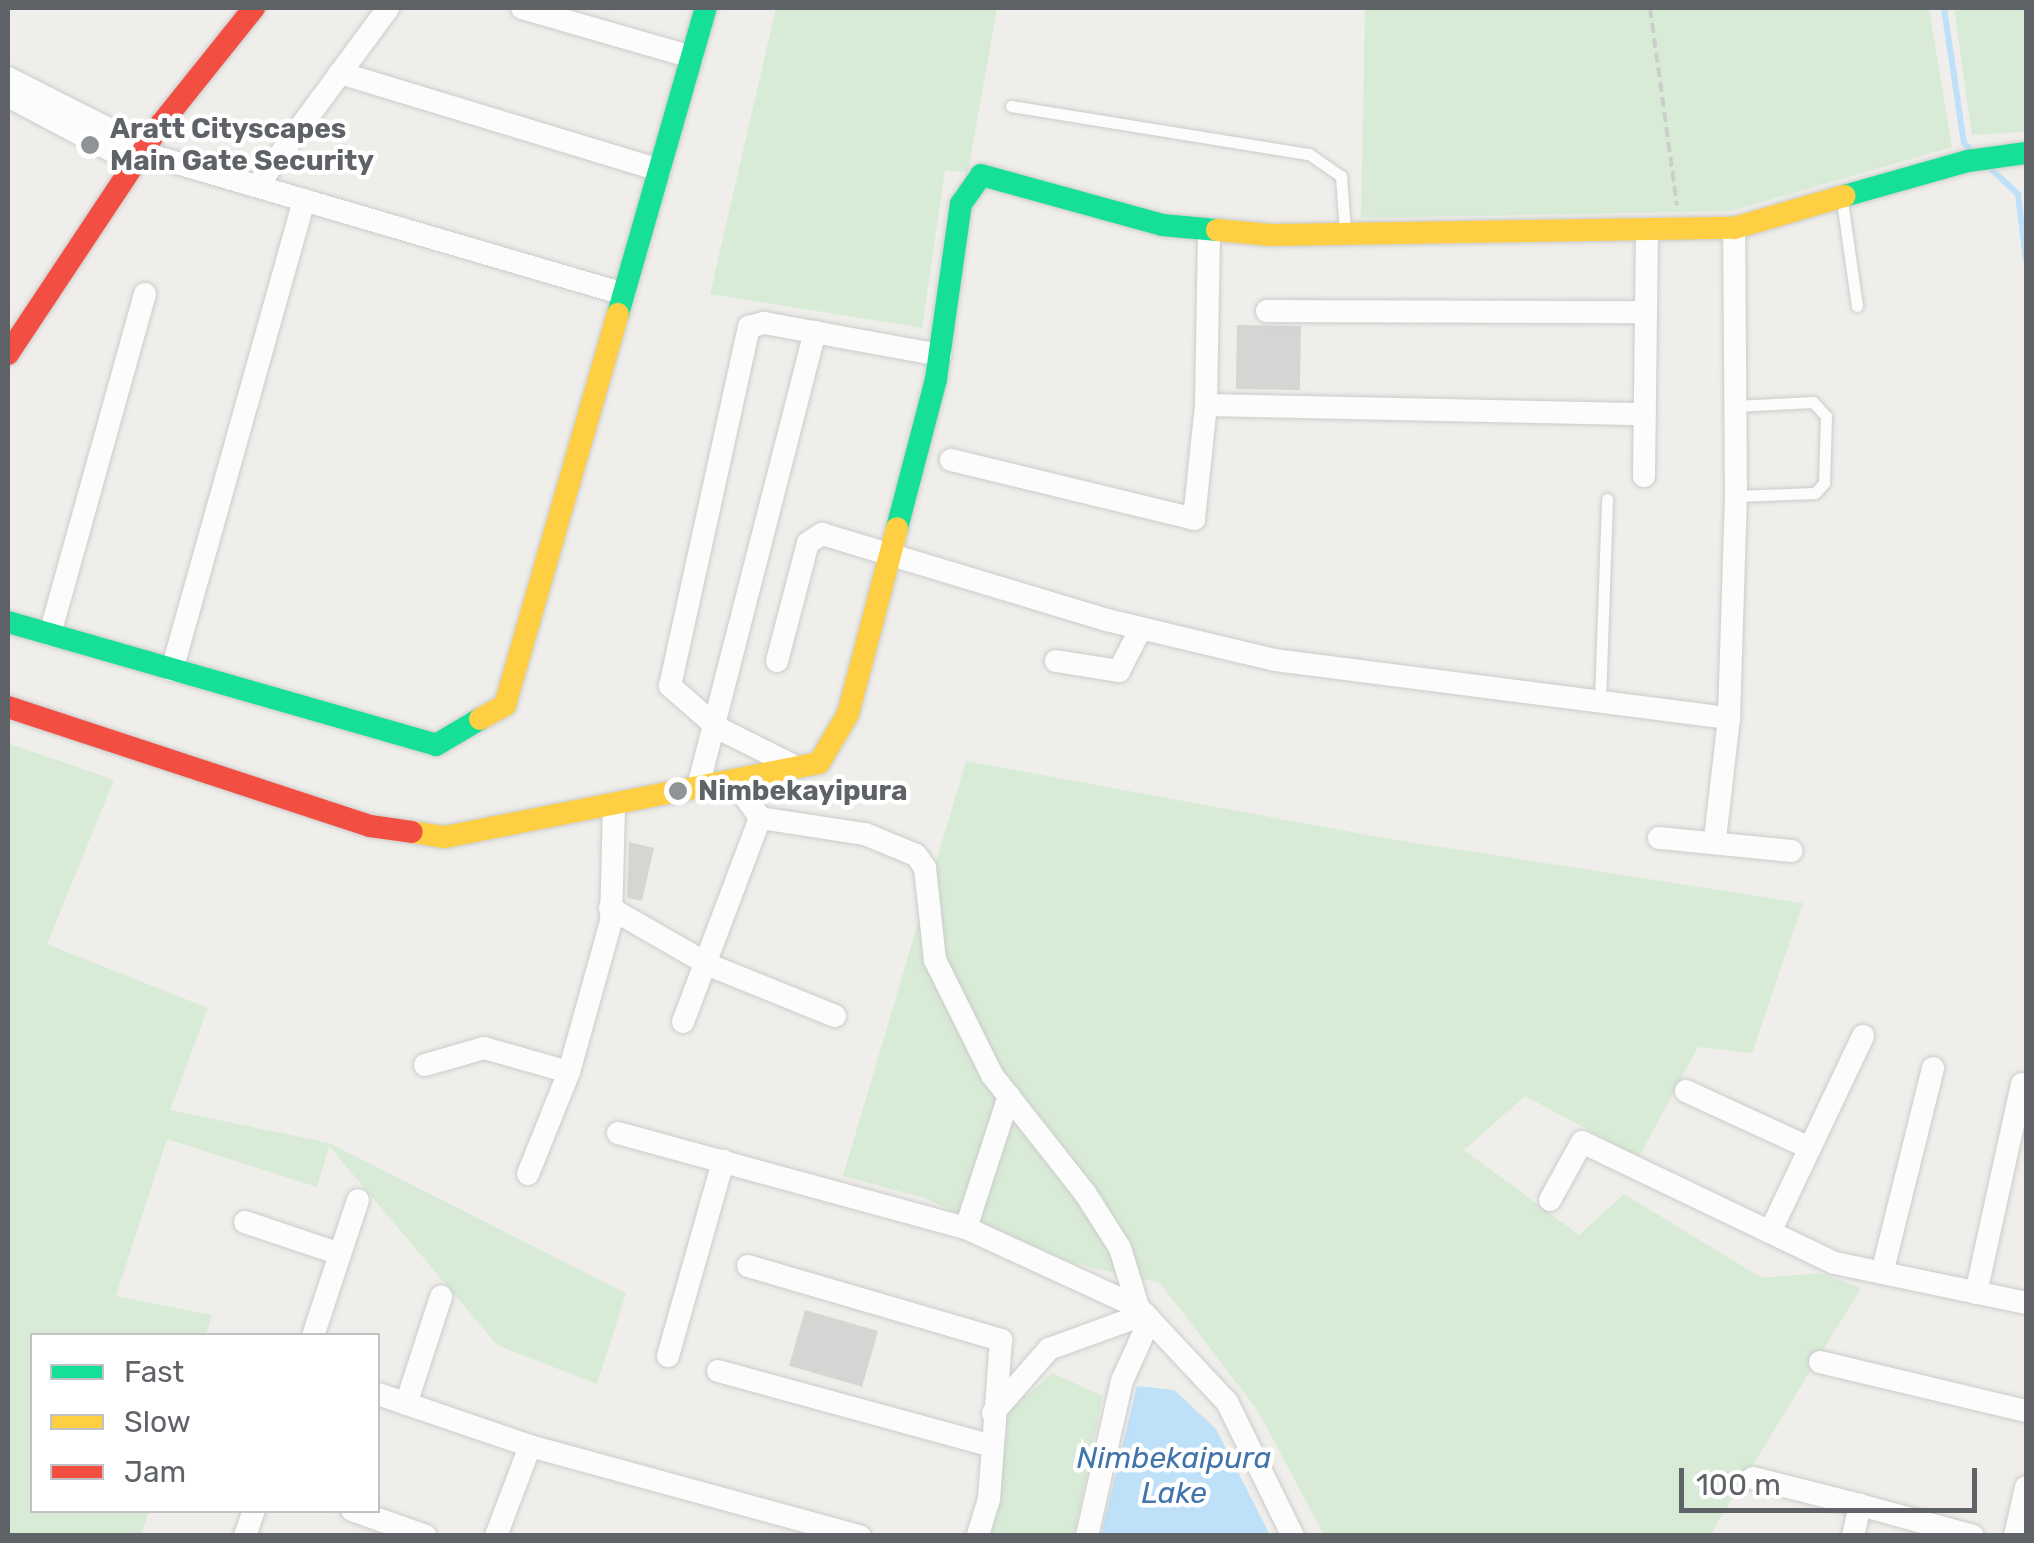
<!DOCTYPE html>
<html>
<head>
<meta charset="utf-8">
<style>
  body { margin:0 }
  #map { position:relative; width:2034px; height:1543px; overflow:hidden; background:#efeeea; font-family:Rubik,sans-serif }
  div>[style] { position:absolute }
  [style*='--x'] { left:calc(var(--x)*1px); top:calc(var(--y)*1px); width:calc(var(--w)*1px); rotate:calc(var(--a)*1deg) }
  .green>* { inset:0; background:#d8ebd6 }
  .water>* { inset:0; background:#bfe0f9 }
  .stream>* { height:6px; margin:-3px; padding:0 3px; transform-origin:3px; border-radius:3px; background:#bfe0f9 }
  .building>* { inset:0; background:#d6d5d3; transform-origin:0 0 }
  .path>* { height:4px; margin-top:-2px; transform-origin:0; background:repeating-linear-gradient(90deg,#cacfcc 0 10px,transparent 0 15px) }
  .roads { filter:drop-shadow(0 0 2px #cbcccc) drop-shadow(0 0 2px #cbcccc) }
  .lane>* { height:11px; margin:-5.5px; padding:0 5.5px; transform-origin:5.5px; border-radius:5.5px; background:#fdfcfc }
  .street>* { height:22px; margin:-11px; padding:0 11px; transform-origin:11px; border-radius:11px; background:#fdfcfc }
  .fast>* { height:22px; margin:-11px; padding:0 11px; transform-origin:11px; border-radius:11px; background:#16e098 }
  .slow>* { height:22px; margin:-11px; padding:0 11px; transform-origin:11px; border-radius:11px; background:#ffcf43 }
  .jam>* { height:22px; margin:-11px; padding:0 11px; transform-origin:11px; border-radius:11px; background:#f24e42 }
  .dots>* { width:28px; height:28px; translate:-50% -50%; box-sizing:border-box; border:5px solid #fff; border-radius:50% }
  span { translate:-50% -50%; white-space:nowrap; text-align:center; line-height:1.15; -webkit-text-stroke:9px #fff; paint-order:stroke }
  .poi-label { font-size:28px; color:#5f6368; font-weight:700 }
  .left { translate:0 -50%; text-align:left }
  .water-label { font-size:30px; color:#4174aa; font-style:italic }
  .frame { position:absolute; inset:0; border:10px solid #5f6368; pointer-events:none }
  .legend { position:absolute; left:30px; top:1333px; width:350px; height:180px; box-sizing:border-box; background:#fff; border:2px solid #bfc1c3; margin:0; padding:12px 18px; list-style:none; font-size:30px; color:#5f6368 }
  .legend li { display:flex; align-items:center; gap:20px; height:50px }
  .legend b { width:50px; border:2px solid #bfc1c3 }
  .scale { position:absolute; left:1679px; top:1468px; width:298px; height:45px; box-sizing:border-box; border:5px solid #5f6368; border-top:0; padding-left:12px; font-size:30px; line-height:35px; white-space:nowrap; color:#5f6368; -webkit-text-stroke:8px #fff; paint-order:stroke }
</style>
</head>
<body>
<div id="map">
  <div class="green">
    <div style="clip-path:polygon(776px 8px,997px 8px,968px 172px,945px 171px,922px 328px,710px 294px)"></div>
    <div style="clip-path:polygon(1365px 8px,1929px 8px,1952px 147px,1731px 211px,1361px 218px)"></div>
    <div style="clip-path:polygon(1954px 8px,2026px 8px,2026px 132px,1972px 135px)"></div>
    <div style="clip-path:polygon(8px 743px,114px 780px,47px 944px,208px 1008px,170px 1110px,329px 1143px,626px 1293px,597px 1384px,497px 1345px,329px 1146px,317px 1187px,167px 1139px,116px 1296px,212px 1315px,206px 1335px,32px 1336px,32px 1510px,149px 1511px,141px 1535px,8px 1535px)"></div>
    <div style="clip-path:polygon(966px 761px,1390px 839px,1803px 903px,1752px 1053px,1698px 1047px,1639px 1157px,1525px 1096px,1464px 1150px,1579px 1235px,1624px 1194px,1762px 1278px,1820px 1273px,1861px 1288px,1710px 1535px,1324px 1535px,1258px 1411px,1160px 1283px,1072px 1263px,924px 1198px,843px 1176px)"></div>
    <div style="clip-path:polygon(1052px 1373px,1103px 1396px,1074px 1535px,991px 1536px,1004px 1416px)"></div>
  </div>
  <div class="water">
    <div style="clip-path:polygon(1137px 1386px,1174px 1390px,1216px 1429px,1270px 1535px,1101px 1535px)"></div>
  </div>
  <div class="stream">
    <div style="--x:1944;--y:8;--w:136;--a:81.6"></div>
    <div style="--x:1964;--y:143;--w:10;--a:45"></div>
    <div style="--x:1991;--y:169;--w:37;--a:43"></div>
    <div style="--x:2018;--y:194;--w:66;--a:83.1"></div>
  </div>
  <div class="building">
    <div style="left:1237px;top:325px;width:64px;height:64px;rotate:1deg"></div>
    <div style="clip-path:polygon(629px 842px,654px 848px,642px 901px,627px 898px)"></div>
    <div style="left:805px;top:1310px;width:76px;height:58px;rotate:16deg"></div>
  </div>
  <div class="path">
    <div style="--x:1650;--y:8;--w:199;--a:82.2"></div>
  </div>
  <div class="roads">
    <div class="lane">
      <div style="--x:1011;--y:106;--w:302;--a:9.2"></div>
      <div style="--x:1309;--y:154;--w:39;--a:35"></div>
      <div style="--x:1341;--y:176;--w:54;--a:85.8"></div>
      <div style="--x:1842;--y:201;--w:106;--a:81.9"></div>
      <div style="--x:1735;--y:406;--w:78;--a:-2.9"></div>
      <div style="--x:1813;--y:402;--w:19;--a:47"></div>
      <div style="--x:1826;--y:416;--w:67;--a:91.7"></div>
      <div style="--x:1824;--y:483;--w:13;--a:132"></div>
      <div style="--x:1815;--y:493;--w:79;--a:177.8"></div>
      <div style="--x:1600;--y:701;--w:202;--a:-88"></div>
    </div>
    <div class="street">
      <div style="--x:522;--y:8;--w:177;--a:16.1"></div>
      <div style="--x:340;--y:73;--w:334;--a:16.9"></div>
      <div style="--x:8;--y:78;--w:155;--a:26.9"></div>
      <div style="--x:8;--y:96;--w:144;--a:27.8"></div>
      <div style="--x:143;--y:153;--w:501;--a:16.34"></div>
      <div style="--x:257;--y:186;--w:221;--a:-53.6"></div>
      <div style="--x:1267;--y:311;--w:379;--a:0.2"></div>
      <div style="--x:1206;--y:405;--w:176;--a:-89"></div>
      <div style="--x:951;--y:460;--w:250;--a:13.6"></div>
      <div style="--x:1194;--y:519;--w:115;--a:-84"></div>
      <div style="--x:1206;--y:405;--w:439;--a:1.2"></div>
      <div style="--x:1644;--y:476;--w:246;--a:-89.3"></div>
      <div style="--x:50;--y:634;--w:353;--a:-74.4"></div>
      <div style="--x:777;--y:661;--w:122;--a:-75.3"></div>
      <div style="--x:808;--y:543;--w:17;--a:-33"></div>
      <div style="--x:822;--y:534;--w:298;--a:16.8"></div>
      <div style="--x:1107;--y:620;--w:173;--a:13.4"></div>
      <div style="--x:1275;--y:660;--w:458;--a:7.3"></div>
      <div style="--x:1056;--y:661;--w:64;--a:9"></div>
      <div style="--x:1119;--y:671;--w:48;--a:-62.9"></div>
      <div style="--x:172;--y:670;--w:488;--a:-74.3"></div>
      <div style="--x:796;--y:767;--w:87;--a:-153.4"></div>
      <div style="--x:718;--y:728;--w:64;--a:-138.8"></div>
      <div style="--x:670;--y:686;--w:368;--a:-77.6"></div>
      <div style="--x:749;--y:327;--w:16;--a:-15"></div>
      <div style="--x:764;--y:323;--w:179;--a:10.3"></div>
      <div style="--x:734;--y:780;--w:46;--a:55.6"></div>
      <div style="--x:760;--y:818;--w:106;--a:8.7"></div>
      <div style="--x:865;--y:834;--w:55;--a:22.4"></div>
      <div style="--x:916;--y:855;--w:16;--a:55"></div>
      <div style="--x:925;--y:868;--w:93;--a:83.8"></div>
      <div style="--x:935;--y:960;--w:128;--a:63.6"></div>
      <div style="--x:992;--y:1075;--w:150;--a:51.8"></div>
      <div style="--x:1085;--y:1193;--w:65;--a:57.5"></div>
      <div style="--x:1120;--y:1248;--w:62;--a:73"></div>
      <div style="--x:1138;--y:1307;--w:130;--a:46.9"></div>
      <div style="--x:1227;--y:1402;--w:149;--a:63.8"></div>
      <div style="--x:698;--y:787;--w:470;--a:-75.6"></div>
      <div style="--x:1659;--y:838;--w:133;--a:5.6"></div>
      <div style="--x:1715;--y:839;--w:122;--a:-83.4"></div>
      <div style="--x:1729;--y:718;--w:222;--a:-88.2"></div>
      <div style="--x:1736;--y:496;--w:268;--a:-90.4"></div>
      <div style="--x:610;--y:908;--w:114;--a:29.9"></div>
      <div style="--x:709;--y:965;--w:136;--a:22"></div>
      <div style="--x:683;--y:1022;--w:218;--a:-69.3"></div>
      <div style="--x:425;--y:1065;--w:61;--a:-16.1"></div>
      <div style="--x:484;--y:1048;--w:88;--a:15.8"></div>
      <div style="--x:1686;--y:1091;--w:136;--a:24.7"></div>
      <div style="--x:618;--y:1133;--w:361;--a:15.3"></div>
      <div style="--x:966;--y:1228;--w:189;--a:24.7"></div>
      <div style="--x:528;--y:1174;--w:110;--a:-68.1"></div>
      <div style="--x:569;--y:1072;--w:156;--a:-74.4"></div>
      <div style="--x:611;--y:922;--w:118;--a:-88.5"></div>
      <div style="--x:1550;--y:1200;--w:66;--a:-61.1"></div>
      <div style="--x:1582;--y:1142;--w:280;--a:25.6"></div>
      <div style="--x:1835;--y:1263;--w:195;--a:11.8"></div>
      <div style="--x:245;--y:1222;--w:100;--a:18.6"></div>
      <div style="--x:966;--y:1228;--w:139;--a:-72"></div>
      <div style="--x:1770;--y:1232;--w:217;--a:-64.6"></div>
      <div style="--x:748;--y:1266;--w:264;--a:16.3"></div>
      <div style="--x:1001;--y:1340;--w:159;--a:94.3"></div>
      <div style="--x:989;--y:1499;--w:39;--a:107"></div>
      <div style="--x:1882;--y:1273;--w:211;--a:-76"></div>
      <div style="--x:1976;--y:1293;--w:214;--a:-77.6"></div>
      <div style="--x:313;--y:1336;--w:143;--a:-71.7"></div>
      <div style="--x:668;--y:1356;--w:203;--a:-74.2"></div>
      <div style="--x:1820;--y:1362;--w:212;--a:13.4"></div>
      <div style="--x:718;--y:1371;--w:281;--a:15.3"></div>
      <div style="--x:378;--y:1394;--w:161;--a:18.9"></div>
      <div style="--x:530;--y:1446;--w:342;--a:15.3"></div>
      <div style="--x:406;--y:1404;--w:113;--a:-71.9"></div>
      <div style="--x:993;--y:1413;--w:85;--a:-48.8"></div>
      <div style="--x:1049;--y:1349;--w:102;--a:-20"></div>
      <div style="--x:1753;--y:1478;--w:110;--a:14.2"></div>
      <div style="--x:352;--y:1510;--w:78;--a:19.4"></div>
      <div style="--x:245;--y:1536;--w:28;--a:-71"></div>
      <div style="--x:496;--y:1536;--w:96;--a:-69.3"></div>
      <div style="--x:1087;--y:1536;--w:159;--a:-77.3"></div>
      <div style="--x:1122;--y:1381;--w:68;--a:-65.7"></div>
      <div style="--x:1853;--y:1536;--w:32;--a:-77"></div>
      <div style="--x:1860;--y:1505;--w:117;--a:15.3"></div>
      <div style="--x:2015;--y:1536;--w:50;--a:-77.3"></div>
    </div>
    <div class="fast">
      <div style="--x:1844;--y:196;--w:129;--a:-15.8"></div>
      <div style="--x:1968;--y:161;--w:59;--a:-7.9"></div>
      <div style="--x:618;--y:314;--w:318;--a:-74"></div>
      <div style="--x:897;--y:528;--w:154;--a:-75.3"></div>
      <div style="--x:936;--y:379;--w:177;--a:-81.9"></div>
      <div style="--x:961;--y:204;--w:35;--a:-55"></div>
      <div style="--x:981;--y:175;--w:188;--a:15.4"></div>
      <div style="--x:1162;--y:225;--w:55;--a:5.2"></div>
      <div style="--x:8;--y:622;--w:445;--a:16"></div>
      <div style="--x:436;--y:745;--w:51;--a:-30.6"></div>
    </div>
    <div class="slow">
      <div style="--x:1217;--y:230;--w:54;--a:5.3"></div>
      <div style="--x:1271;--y:235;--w:463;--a:-0.9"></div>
      <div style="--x:1734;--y:228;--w:115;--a:-16.2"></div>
      <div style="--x:480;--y:719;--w:29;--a:-29"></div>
      <div style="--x:505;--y:705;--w:407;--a:-73.9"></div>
      <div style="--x:412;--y:832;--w:33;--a:9"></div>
      <div style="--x:445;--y:837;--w:381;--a:-11.2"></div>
      <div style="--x:819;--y:763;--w:57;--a:-59.4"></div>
      <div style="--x:848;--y:714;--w:192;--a:-75.2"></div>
    </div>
    <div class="jam">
      <div style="--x:8;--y:354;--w:276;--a:-56.4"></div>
      <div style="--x:161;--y:124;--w:149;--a:-51.3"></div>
      <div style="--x:8;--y:707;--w:381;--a:18.2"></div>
      <div style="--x:370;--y:826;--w:42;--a:8.1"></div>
    </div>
  </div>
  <div class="dots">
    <div style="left:90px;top:145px;background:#919496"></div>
    <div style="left:678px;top:791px;background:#919496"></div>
  </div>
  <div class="poi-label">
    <span class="left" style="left:110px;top:145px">Aratt Cityscapes<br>Main Gate Security</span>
    <span class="left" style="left:698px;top:791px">Nimbekayipura</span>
  </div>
  <div class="water-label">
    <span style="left:1174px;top:1475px">Nimbekaipura<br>Lake</span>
  </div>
  <div class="frame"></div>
  <ul class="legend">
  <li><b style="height:12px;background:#16e098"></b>Fast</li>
  <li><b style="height:12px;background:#ffcf43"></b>Slow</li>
  <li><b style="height:12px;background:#f24e42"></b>Jam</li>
  </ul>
  <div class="scale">100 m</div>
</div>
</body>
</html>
